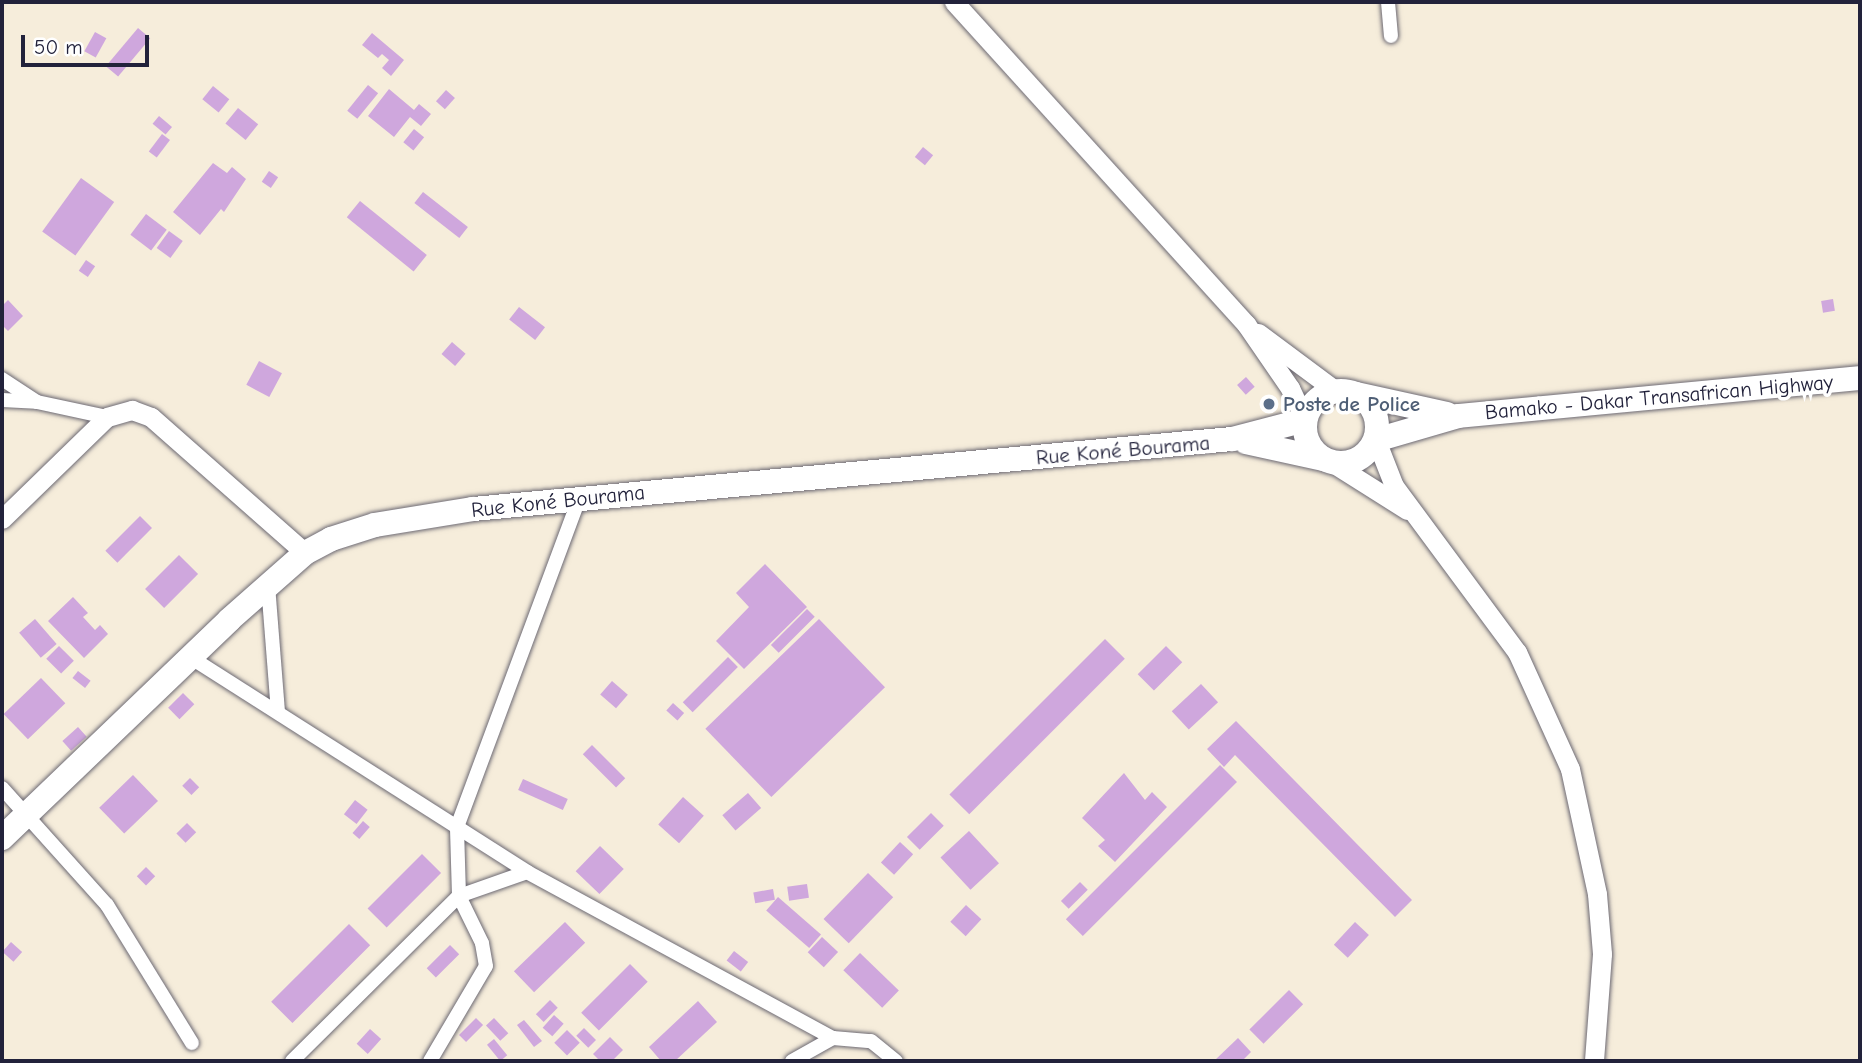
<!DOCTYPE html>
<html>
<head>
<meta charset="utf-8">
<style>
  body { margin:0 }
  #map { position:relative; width:1862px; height:1063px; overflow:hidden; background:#f6eddb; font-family:"Comic Neue",sans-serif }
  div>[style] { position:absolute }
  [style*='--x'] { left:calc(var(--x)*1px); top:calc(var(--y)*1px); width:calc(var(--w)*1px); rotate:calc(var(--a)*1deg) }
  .building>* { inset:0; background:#cfa7dd; transform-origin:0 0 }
  .roads { filter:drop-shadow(0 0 2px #6c6973) drop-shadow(0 0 2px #6c6973) }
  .street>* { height:14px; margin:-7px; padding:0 7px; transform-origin:7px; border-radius:7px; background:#fff }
  .secondary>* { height:19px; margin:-9.5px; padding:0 9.5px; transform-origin:9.5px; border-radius:9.5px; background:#fff }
  .highway>* { height:24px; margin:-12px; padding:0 12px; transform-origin:12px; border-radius:12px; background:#fff }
  .highway>.ring { margin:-12px; padding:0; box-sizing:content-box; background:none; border:24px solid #fff; border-radius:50% }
  .dots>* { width:19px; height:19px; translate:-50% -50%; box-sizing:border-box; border:4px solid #fff; border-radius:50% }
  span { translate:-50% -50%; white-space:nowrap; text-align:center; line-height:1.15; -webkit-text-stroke:7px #fff; paint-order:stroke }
  .street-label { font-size:21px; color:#22223b }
  .service-label { font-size:21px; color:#4e5e75; font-weight:700 }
  .left { translate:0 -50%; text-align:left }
  .frame { position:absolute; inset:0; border:4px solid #22223b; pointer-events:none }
  .scale { position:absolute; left:21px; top:35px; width:128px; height:32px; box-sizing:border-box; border:4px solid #22223b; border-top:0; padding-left:9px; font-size:21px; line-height:24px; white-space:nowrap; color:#22223b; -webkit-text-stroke:5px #fff; paint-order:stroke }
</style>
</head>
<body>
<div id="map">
  <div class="building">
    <div style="left:138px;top:28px;width:16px;height:50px;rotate:40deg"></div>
    <div style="left:95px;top:32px;width:13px;height:22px;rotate:29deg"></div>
    <div style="clip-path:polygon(372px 33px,404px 60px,391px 76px,382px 68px,389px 60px,382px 54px,378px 58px,362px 45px)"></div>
    <div style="left:368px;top:85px;width:13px;height:33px;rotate:39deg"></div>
    <div style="left:213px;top:86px;width:21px;height:17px;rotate:39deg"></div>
    <div style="clip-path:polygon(389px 89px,414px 110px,419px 104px,431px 114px,421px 126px,410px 117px,394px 137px,368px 116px)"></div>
    <div style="left:446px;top:90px;width:12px;height:15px;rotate:42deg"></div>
    <div style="left:238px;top:108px;width:26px;height:20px;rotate:39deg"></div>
    <div style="left:159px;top:116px;width:17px;height:10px;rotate:40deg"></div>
    <div style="left:414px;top:129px;width:13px;height:17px;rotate:39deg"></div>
    <div style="left:162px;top:134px;width:10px;height:22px;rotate:37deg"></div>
    <div style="left:923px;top:147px;width:13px;height:13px;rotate:39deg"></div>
    <div style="clip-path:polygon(213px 163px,227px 173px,232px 167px,246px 179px,224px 212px,221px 209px,200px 235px,173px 212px)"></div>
    <div style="left:269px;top:171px;width:11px;height:13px;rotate:34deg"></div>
    <div style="left:81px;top:178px;width:41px;height:66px;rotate:36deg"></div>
    <div style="left:423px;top:192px;width:57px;height:14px;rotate:38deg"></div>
    <div style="left:360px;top:201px;width:86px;height:21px;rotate:39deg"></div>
    <div style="left:146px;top:214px;width:26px;height:26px;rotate:37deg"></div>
    <div style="left:169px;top:231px;width:17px;height:21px;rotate:36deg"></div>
    <div style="left:86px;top:260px;width:11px;height:13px;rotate:34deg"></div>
    <div style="left:1833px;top:299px;width:12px;height:12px;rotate:81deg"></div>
    <div style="clip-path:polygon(8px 300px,23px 316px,8px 331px,2px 325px,2px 306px)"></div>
    <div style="left:519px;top:307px;width:33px;height:16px;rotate:38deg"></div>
    <div style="left:452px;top:342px;width:18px;height:16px;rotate:41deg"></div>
    <div style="left:259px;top:361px;width:26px;height:27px;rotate:28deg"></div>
    <div style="left:1246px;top:377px;width:13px;height:12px;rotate:48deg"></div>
    <div style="left:140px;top:516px;width:17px;height:49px;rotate:45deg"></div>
    <div style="left:179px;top:555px;width:27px;height:48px;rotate:45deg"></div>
    <div style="clip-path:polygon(765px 564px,807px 607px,744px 669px,716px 641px,749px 607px,736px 593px)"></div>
    <div style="clip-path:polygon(73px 597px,88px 613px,83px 617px,95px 630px,100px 625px,108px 634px,84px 658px,48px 621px)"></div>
    <div style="left:807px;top:609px;width:11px;height:51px;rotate:45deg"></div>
    <div style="left:35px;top:619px;width:33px;height:21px;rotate:49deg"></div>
    <div style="left:819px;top:619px;width:95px;height:158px;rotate:46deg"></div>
    <div style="left:1105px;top:639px;width:28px;height:220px;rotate:45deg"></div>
    <div style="left:59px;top:646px;width:21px;height:18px;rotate:45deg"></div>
    <div style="left:1166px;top:646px;width:23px;height:40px;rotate:45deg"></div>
    <div style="left:728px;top:657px;width:14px;height:64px;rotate:45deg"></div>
    <div style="left:78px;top:671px;width:16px;height:9px;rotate:38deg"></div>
    <div style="left:41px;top:678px;width:35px;height:52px;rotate:46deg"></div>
    <div style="left:612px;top:681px;width:21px;height:18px;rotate:41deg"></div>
    <div style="left:1201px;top:684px;width:25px;height:40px;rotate:47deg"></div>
    <div style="left:183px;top:693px;width:16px;height:21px;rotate:45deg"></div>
    <div style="left:673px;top:703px;width:15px;height:10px;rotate:42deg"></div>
    <div style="clip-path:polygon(1236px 721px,1412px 900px,1395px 917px,1235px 755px,1224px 767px,1207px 749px)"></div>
    <div style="left:78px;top:727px;width:13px;height:21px;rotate:48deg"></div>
    <div style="left:592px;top:745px;width:47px;height:13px;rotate:45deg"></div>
    <div style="left:1220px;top:765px;width:24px;height:218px;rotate:45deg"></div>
    <div style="clip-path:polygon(1124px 773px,1145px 800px,1152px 792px,1167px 807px,1115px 862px,1098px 846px,1105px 840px,1082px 818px)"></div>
    <div style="left:133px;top:775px;width:36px;height:47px;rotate:46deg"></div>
    <div style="left:190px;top:778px;width:13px;height:11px;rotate:45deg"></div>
    <div style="left:523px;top:779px;width:49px;height:12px;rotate:24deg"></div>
    <div style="left:748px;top:793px;width:20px;height:34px;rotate:49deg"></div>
    <div style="left:683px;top:797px;width:28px;height:37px;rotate:42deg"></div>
    <div style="left:355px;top:800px;width:16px;height:18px;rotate:38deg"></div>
    <div style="left:931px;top:813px;width:18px;height:34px;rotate:45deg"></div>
    <div style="left:363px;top:821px;width:9px;height:16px;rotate:41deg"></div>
    <div style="left:187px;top:823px;width:13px;height:15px;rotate:45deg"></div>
    <div style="left:969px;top:831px;width:44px;height:39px;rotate:47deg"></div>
    <div style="left:900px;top:842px;width:18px;height:28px;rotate:43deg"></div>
    <div style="left:600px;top:846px;width:33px;height:35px;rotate:44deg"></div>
    <div style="left:422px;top:854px;width:27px;height:77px;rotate:45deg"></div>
    <div style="left:146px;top:867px;width:13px;height:13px;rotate:45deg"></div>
    <div style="left:868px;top:873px;width:35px;height:64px;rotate:44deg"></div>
    <div style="left:1080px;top:882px;width:11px;height:27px;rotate:45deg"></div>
    <div style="left:807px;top:884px;width:14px;height:20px;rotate:82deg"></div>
    <div style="left:773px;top:889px;width:11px;height:20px;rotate:80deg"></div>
    <div style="left:778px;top:897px;width:57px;height:18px;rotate:41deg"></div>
    <div style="left:966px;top:905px;width:21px;height:23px;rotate:43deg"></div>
    <div style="left:565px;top:922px;width:29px;height:71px;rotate:46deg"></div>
    <div style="left:1355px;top:922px;width:19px;height:31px;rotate:43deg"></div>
    <div style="left:349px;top:924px;width:30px;height:110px;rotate:45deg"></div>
    <div style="left:822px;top:937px;width:22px;height:21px;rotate:43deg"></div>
    <div style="left:11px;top:942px;width:15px;height:13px;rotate:42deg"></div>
    <div style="left:450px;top:945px;width:13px;height:33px;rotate:45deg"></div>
    <div style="left:734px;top:951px;width:18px;height:12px;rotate:38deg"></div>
    <div style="left:860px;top:953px;width:54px;height:24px;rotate:44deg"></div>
    <div style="left:630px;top:964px;width:25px;height:69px;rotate:45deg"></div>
    <div style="left:1289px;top:990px;width:20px;height:56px;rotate:45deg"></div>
    <div style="left:550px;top:1000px;width:11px;height:20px;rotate:45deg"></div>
    <div style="clip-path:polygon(698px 1001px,717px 1022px,675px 1061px,661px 1061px,649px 1047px)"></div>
    <div style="left:554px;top:1015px;width:13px;height:17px;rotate:42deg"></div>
    <div style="left:476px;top:1018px;width:10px;height:24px;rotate:45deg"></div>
    <div style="left:494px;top:1018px;width:21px;height:11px;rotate:47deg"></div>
    <div style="clip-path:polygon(524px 1020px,542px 1041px,534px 1047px,517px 1025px)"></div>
    <div style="left:584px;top:1028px;width:17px;height:11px;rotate:45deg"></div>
    <div style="left:370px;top:1029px;width:15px;height:20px;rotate:42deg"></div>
    <div style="left:567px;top:1030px;width:18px;height:18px;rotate:45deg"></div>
    <div style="clip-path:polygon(610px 1037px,623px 1050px,612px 1061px,600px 1061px,593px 1054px)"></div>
    <div style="clip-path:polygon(1238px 1038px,1251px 1052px,1242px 1061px,1214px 1061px)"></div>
    <div style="left:494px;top:1039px;width:21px;height:9px;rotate:51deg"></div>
  </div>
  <div class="roads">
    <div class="street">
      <div style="--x:1388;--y:2;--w:34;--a:85"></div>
      <div style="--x:2;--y:379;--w:42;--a:33.3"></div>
      <div style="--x:37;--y:402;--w:72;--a:12.1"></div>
      <div style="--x:2;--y:400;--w:34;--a:3"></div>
      <div style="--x:268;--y:585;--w:127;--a:85.5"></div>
      <div style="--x:190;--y:657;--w:400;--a:32.5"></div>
      <div style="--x:527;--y:872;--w:348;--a:28.5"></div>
      <div style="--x:833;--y:1038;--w:38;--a:5"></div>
      <div style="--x:871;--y:1041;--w:32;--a:39"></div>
      <div style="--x:2;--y:788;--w:157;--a:48.1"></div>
      <div style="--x:107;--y:905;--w:162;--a:58.4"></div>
      <div style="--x:292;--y:1061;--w:235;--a:-44.7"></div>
      <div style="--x:459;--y:896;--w:69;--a:-91.7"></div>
      <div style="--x:457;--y:827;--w:352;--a:-69.6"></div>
      <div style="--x:430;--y:1061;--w:110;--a:-59.5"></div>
      <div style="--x:486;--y:966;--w:23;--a:-100"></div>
      <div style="--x:482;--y:943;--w:52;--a:-116.1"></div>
      <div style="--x:459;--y:896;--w:72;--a:-19.4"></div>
      <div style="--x:792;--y:1061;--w:47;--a:-29.3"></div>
    </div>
    <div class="secondary">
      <div style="--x:954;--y:2;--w:435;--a:47.8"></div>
      <div style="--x:1246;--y:324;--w:78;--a:55.5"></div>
      <div style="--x:1290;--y:388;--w:35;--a:65"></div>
      <div style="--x:1258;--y:333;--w:97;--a:36.6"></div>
      <div style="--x:1376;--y:440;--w:49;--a:68.6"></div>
      <div style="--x:1394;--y:486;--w:207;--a:53.5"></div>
      <div style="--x:1517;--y:652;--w:128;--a:65.6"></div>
      <div style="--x:1570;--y:769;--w:128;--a:77.8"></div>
      <div style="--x:1597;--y:894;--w:60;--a:85.2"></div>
      <div style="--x:1602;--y:954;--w:107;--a:94.3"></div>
      <div style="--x:1331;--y:462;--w:90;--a:32.3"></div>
      <div style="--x:2;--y:519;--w:146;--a:-44.2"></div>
      <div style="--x:107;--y:417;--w:26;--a:-16"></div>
      <div style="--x:132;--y:410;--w:20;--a:20"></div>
      <div style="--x:151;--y:417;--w:205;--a:41.4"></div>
    </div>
    <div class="highway">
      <div class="ring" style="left:1305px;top:391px;width:48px;height:48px"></div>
      <div style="--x:1356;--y:394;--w:93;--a:12.4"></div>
      <div style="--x:1376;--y:440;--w:85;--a:-16.3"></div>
      <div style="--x:1458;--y:416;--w:404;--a:-5.4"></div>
      <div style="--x:1246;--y:442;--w:79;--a:12.4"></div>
      <div style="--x:2;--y:838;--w:315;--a:-43.8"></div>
      <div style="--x:229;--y:620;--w:101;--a:-41.4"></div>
      <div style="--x:305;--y:553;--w:30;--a:-28"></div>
      <div style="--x:331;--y:539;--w:46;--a:-17.7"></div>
      <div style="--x:375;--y:525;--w:99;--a:-9.3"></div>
      <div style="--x:473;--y:509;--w:762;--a:-5.27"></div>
      <div style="--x:1232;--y:439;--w:75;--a:-14.6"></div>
    </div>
  </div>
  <div class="dots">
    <div style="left:1269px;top:404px;background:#5c6f8a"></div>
  </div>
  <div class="street-label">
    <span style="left:1659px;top:397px;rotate:-5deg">Bamako - Dakar Transafrican Highway</span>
    <span style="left:1123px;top:450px;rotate:-5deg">Rue Koné Bourama</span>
    <span style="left:558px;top:501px;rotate:-6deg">Rue Koné Bourama</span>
  </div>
  <div class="service-label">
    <span class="left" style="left:1283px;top:404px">Poste de Police</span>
  </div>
  <div class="frame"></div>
  <div class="scale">50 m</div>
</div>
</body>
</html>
